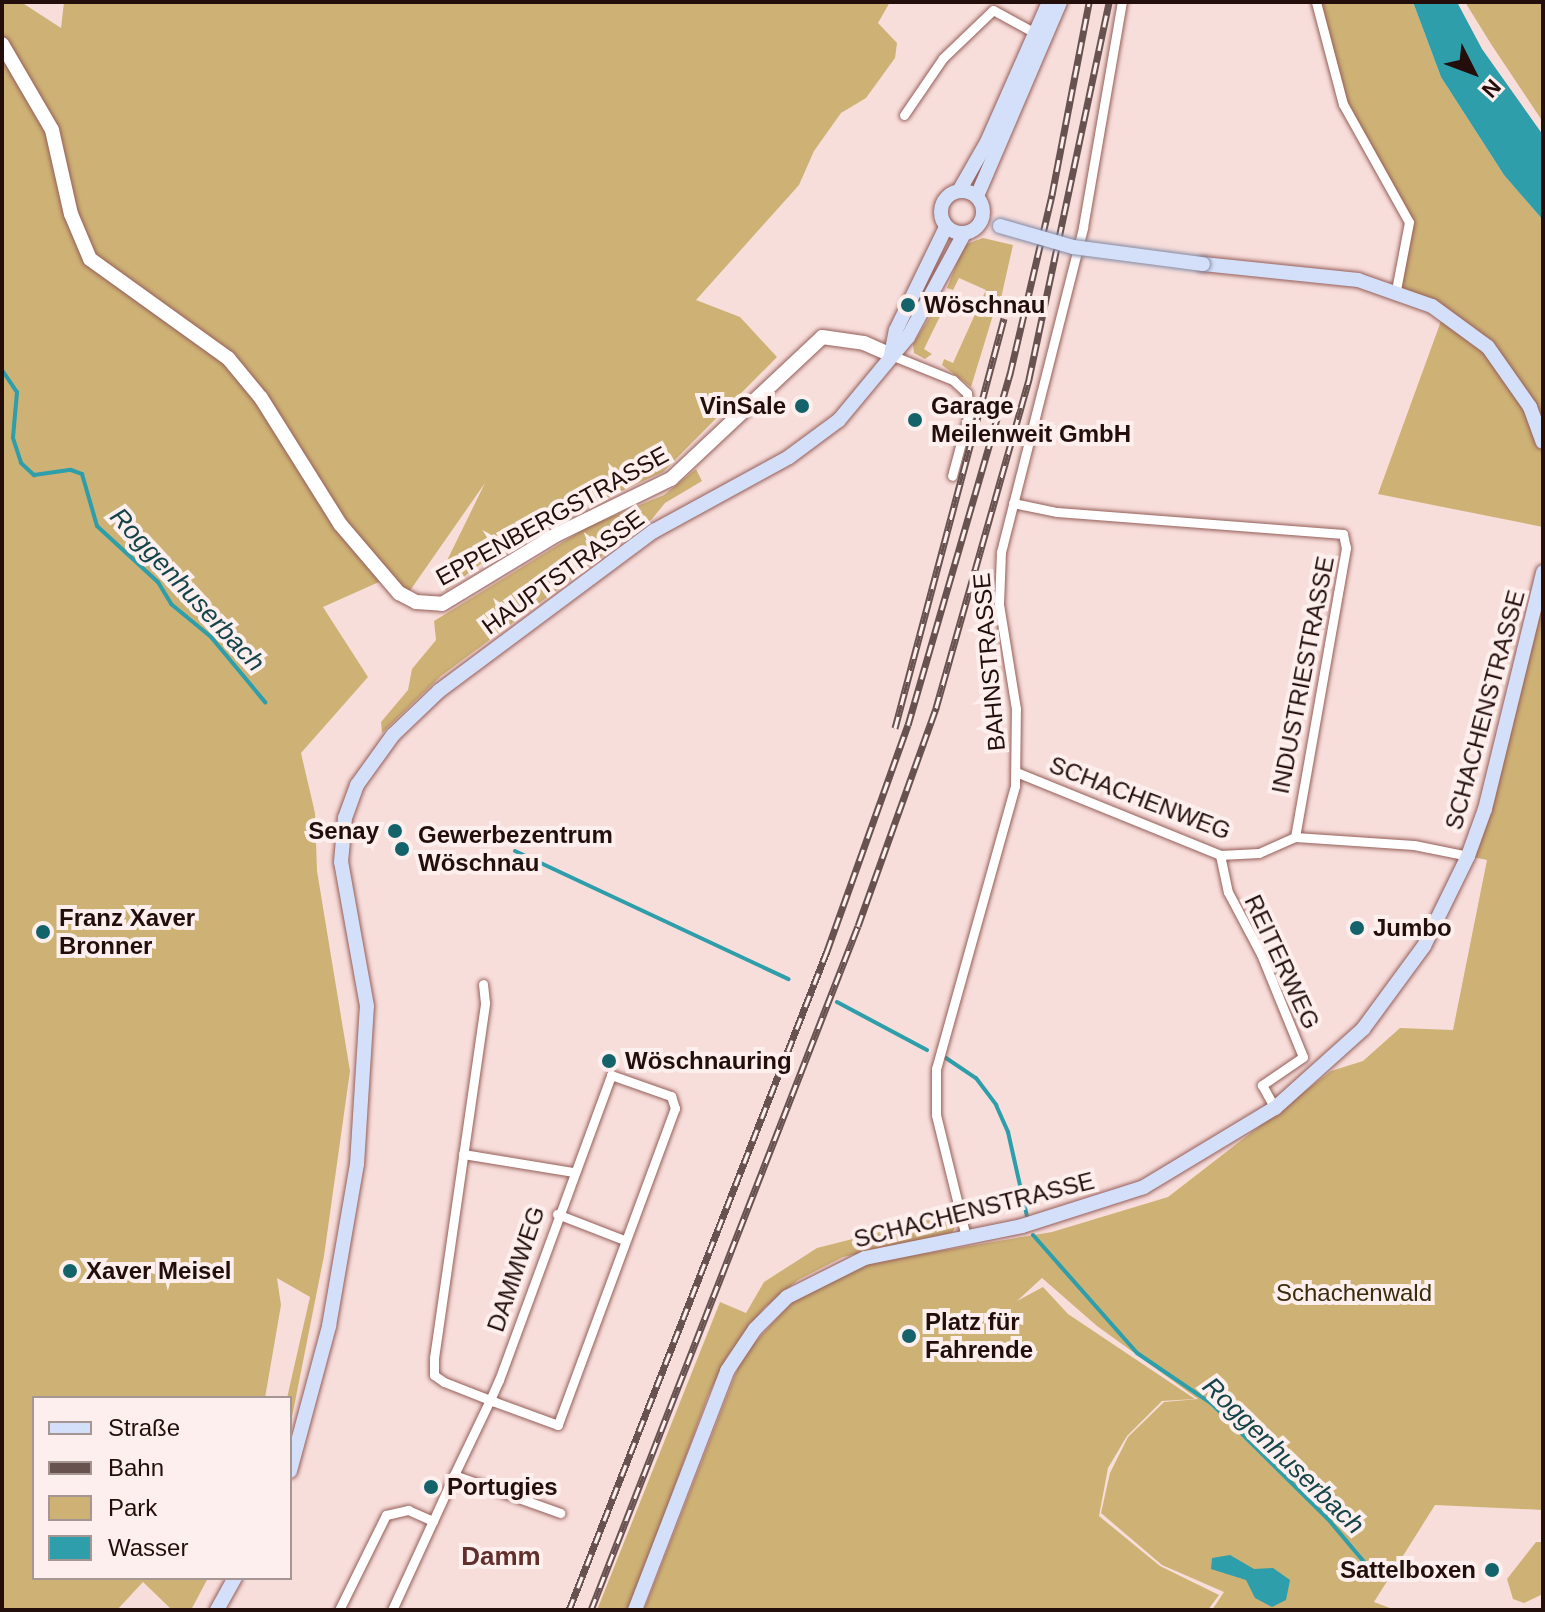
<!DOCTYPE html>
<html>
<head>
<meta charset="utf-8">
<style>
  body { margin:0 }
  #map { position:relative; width:1545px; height:1612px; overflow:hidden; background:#f8dedb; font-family:Helvetica,sans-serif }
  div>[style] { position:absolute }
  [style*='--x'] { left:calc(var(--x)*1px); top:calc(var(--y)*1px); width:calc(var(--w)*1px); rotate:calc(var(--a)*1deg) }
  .green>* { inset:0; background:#ceb275 }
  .water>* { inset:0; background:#2d9eaa }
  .stream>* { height:4px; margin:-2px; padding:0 2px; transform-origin:2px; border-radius:2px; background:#2d9eaa }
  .roads { filter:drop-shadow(0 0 2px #955e59) drop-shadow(0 0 2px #955e59) }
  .street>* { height:9px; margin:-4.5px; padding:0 4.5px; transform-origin:4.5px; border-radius:4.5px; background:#fff }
  .secondary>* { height:14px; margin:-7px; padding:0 7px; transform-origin:7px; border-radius:7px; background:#fff }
  .primary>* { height:14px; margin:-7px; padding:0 7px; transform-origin:7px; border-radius:7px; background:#d4e0f9 }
  .primary>.ring { margin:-7px; padding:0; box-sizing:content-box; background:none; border:14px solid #d4e0f9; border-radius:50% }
  .rail>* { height:7px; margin-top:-3.5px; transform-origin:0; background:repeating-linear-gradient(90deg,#fcefed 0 12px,#685250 0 24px); box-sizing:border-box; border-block:2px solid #685250 }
  .bridges { filter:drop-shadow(0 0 2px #8389a3) drop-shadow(0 0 2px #8389a3) }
  .primary-bridge>* { height:14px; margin:-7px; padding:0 7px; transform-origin:7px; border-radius:7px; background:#d4e0f9 }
  .dots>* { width:22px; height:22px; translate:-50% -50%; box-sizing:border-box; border:4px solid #fcefed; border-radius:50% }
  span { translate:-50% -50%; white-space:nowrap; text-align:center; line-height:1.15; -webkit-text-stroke:8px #fcefed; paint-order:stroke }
  .poi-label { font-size:24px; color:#230e0c; font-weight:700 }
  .left { translate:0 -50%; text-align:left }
  .right { translate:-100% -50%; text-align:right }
  .street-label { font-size:24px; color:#230e0c }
  .park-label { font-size:24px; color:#3a2c0b }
  .water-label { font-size:26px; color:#14444a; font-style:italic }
  .neighbourhood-label { font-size:26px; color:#612f2c; font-weight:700 }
  .frame { position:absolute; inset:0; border:4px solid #230e0c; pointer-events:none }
  .legend { position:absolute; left:32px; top:1396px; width:260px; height:184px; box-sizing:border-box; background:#fcefed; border:2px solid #a59593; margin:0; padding:10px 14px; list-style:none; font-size:24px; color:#230e0c }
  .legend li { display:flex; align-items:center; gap:16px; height:40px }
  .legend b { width:40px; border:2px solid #a59593 }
  .north { position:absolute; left:1433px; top:32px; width:80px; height:80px; -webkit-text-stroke:6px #fcefed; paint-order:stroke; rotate:132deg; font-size:22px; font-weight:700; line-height:32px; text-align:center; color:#230e0c }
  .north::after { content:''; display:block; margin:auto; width:28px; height:36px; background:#230e0c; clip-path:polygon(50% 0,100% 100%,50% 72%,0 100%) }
</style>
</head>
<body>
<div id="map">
  <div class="green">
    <div style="clip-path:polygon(2px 2px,21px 2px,61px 28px,64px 2px,890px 2px,878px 23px,897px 43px,895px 58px,866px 98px,841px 113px,814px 151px,799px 185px,696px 300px,740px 317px,777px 357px,663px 472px,512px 541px,446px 590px,437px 581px,485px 483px,409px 592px,379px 582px,323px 607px,368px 677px,301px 753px,315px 813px,317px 871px,350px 1071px,324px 1256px,291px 1422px,287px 1398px,310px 1297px,277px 1278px,281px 1305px,265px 1398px,34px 1398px,34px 1578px,208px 1578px,191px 1610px,172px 1610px,143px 1582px,117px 1610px,2px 1610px)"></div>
    <div style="clip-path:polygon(1316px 2px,1413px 2px,1441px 77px,1504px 175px,1543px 220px,1543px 527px,1378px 494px,1441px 321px,1396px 290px,1410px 232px,1343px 104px)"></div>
    <div style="clip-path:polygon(1465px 2px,1543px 2px,1543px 122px,1491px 44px)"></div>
    <div style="clip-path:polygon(983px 238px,1013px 245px,997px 316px,993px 315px,971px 387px,942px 365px,944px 359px,953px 363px,986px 290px,959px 278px,953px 290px,947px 288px,964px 245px)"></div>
    <div style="clip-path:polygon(941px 299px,947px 302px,924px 349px,932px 354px,925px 359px,914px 353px,913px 344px)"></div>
    <div style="clip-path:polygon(696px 469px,702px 481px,665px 503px,652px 519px,441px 676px,382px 733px,381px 722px,408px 690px,412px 669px,436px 640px,434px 621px,589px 526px,664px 495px)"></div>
    <div style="clip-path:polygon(1543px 572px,1543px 1510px,1435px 1505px,1374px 1602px,1395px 1610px,1212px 1610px,1224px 1592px,1162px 1565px,1101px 1513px,1110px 1473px,1128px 1437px,1164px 1402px,1198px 1399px,1097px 1326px,1042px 1278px,1017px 1301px,1043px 1287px,1068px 1314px,1195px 1399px,1162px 1401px,1127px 1436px,1108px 1468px,1099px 1516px,1160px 1566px,1219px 1595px,1208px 1610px,644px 1610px,743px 1355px,791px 1303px,851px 1266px,1052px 1232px,1168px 1197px,1331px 1071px,1363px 1061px,1400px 1028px,1453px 1030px,1487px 860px,1468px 856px)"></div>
    <div style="clip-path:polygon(951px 1214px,957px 1224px,952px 1233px,843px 1257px,798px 1280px,764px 1308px,727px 1357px,708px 1396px,629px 1610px,597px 1610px,720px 1302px,746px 1313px,764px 1282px,817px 1248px)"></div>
    <div style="clip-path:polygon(1536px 1542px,1543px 1542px,1543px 1594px,1524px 1603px,1513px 1599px,1507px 1579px)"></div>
  </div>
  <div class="water">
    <div style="clip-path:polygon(1413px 2px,1457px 2px,1482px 49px,1543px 135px,1543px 220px,1504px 175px,1441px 77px)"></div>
    <div style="clip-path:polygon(1230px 1555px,1254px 1569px,1273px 1568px,1290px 1580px,1286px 1600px,1272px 1607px,1255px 1598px,1246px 1580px,1211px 1569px,1212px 1558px)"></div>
  </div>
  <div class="stream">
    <div style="--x:2;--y:370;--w:27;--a:56"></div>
    <div style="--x:17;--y:392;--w:46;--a:95"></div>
    <div style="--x:13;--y:438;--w:26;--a:72"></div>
    <div style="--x:21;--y:463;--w:18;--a:43"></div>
    <div style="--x:34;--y:475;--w:37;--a:-8"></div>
    <div style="--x:71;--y:470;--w:12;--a:20"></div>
    <div style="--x:82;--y:474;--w:54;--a:73.9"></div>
    <div style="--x:97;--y:526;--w:83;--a:42.6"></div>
    <div style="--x:158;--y:582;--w:26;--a:59"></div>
    <div style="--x:171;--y:604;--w:52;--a:39.5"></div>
    <div style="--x:211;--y:637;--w:85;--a:50.3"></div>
    <div style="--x:515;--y:851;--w:302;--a:25.1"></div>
    <div style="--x:837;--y:1002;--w:102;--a:28.1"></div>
    <div style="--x:946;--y:1058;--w:36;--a:34"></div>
    <div style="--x:976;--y:1078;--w:34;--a:53"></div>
    <div style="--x:996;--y:1105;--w:30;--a:66"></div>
    <div style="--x:1008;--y:1132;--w:86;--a:77.3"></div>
    <div style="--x:1033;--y:1235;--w:157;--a:48.6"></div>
    <div style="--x:1137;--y:1353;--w:91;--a:34.2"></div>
    <div style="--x:1212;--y:1404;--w:163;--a:44.8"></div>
    <div style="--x:1328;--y:1519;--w:65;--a:50"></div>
  </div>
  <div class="roads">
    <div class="street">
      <div style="--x:1316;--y:2;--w:106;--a:75.2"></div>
      <div style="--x:1343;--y:104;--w:135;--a:60.8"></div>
      <div style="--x:1409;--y:222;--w:69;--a:100.8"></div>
      <div style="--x:904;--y:115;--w:69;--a:-55.6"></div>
      <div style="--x:943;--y:58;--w:69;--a:-43.8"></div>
      <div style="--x:993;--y:10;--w:50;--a:28.6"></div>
      <div style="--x:891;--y:355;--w:67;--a:22"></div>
      <div style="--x:953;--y:380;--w:19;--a:43"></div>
      <div style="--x:967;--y:393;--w:20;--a:84"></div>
      <div style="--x:969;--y:413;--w:65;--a:105.1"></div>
      <div style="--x:1013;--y:503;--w:45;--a:11.6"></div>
      <div style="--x:1057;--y:512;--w:287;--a:4.4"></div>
      <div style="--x:1343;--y:534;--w:14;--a:78"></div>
      <div style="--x:1346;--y:548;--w:293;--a:100"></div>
      <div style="--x:1295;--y:837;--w:119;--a:3.8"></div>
      <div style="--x:1414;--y:845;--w:55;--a:11.5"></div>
      <div style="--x:1016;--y:772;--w:220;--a:22.1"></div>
      <div style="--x:1220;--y:855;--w:39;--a:-3"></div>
      <div style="--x:1259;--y:853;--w:39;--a:-24"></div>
      <div style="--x:1220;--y:855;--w:38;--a:78"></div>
      <div style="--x:1228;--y:892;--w:70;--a:62"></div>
      <div style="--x:1261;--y:954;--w:111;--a:67.8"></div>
      <div style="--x:1303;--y:1057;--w:50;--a:145.7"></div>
      <div style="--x:1262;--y:1085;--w:26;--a:61"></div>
      <div style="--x:463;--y:1154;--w:111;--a:9.3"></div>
      <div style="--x:557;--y:1214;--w:72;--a:21.2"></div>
      <div style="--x:966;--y:1237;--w:126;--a:-103.8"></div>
      <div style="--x:936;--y:1115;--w:46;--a:-90"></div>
      <div style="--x:936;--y:1069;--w:294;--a:-74.4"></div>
      <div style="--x:1015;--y:786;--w:77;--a:-89.3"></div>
      <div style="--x:1016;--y:709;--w:106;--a:-99.2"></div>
      <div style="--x:999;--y:604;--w:52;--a:-87.8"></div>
      <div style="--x:1001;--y:552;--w:335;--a:-75.8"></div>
      <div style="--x:1083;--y:227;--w:228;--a:-80.2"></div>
      <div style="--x:454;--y:1475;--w:113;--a:19.7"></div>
      <div style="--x:339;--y:1610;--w:106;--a:-63.7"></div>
      <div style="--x:386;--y:1515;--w:23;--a:-13"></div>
      <div style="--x:408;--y:1510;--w:27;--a:24"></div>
      <div style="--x:392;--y:1610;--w:98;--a:-65.3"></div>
      <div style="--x:433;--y:1521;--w:51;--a:-65.5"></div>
      <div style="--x:454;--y:1475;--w:83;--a:-64.4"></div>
      <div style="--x:490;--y:1400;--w:22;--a:-66"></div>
      <div style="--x:499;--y:1380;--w:325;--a:-69.8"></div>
      <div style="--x:611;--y:1075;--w:64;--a:19.3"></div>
      <div style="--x:671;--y:1096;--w:13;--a:72"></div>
      <div style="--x:675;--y:1108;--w:338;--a:110.3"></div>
      <div style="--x:558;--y:1425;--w:67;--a:-159.9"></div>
      <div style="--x:495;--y:1402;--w:5;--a:-158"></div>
      <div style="--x:490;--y:1400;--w:49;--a:-158.6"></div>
      <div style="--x:444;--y:1382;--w:12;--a:-145"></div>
      <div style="--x:434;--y:1375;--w:17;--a:-90"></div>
      <div style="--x:434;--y:1358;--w:359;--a:-81.8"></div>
      <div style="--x:485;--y:1003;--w:19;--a:-96"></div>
    </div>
    <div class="secondary">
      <div style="--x:2;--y:44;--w:99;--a:59.8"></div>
      <div style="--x:52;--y:130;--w:86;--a:77.3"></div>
      <div style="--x:71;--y:214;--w:49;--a:67.1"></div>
      <div style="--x:90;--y:259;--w:170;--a:35.7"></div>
      <div style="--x:228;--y:358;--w:52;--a:50.5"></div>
      <div style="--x:261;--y:398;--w:149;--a:57.9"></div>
      <div style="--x:340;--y:524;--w:91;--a:49.5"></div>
      <div style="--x:399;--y:593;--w:19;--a:28"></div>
      <div style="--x:416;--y:602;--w:26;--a:4"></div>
      <div style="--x:442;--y:604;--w:133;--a:-31.2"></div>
      <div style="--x:556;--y:535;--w:128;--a:-26"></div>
      <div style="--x:671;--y:479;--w:207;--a:-43.2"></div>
      <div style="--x:822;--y:337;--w:42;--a:8.1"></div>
      <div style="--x:864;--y:343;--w:30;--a:24"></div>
    </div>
    <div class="primary">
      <div class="ring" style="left:941px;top:191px;width:28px;height:28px"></div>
      <div style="--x:959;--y:191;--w:56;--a:-60.3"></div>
      <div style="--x:987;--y:142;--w:153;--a:-66.1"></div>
      <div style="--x:977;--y:196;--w:211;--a:-66.8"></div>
      <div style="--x:1203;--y:264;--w:156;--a:5.9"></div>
      <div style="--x:1358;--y:280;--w:78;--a:19.4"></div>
      <div style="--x:1432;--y:306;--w:69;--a:36.2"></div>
      <div style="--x:1488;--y:347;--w:73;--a:55"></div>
      <div style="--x:1530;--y:407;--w:37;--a:70"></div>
      <div style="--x:891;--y:355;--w:25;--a:-79"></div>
      <div style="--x:896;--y:330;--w:114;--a:-64.1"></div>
      <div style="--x:290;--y:1471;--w:150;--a:-74.9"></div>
      <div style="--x:329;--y:1326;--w:164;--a:-80.2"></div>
      <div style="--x:357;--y:1164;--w:158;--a:-86.4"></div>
      <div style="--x:367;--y:1006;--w:146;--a:-100.2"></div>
      <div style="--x:341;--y:862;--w:44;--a:-84.8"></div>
      <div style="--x:345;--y:818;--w:35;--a:-70"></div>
      <div style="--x:357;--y:785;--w:62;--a:-54.2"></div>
      <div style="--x:393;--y:735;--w:64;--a:-43.7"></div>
      <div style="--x:439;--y:691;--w:268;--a:-36.7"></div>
      <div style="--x:654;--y:531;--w:154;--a:-28.7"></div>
      <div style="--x:789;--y:457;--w:62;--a:-36.5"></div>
      <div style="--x:839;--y:420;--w:108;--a:-50.3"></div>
      <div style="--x:908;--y:337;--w:117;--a:-61.5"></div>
      <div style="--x:217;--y:1610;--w:37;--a:-61"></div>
      <div style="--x:635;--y:1610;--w:256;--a:-68.9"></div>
      <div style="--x:727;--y:1371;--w:50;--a:-56.3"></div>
      <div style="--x:755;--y:1329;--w:45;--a:-45"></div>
      <div style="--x:787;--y:1297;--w:87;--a:-26.6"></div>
      <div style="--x:865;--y:1258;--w:160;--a:-11.5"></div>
      <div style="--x:1022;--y:1226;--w:128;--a:-17.7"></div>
      <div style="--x:1144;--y:1187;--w:153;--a:-31.1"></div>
      <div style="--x:1275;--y:1108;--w:118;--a:-41.9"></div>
      <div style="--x:1363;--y:1029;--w:103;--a:-53.7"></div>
      <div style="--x:1424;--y:946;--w:100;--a:-63.9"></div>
      <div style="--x:1468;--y:856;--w:50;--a:-70.1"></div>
      <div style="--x:1485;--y:809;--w:244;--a:-76.2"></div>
    </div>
  </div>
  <div class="rail">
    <div style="--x:895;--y:728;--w:424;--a:-75.1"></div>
    <div style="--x:569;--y:1610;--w:708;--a:-68.62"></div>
    <div style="--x:827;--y:951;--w:240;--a:-70.3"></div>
    <div style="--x:908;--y:725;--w:366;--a:-73.8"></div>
    <div style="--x:1010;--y:374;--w:184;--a:-76.8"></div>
    <div style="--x:1052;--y:195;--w:197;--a:-79.1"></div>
    <div style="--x:591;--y:1610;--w:734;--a:-68.68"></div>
    <div style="--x:858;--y:926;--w:232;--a:-70.3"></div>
    <div style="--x:936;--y:708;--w:342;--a:-74.2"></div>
    <div style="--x:1029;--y:379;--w:385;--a:-78"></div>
  </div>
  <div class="bridges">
    <div class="primary-bridge">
      <div style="--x:1000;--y:226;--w:76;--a:16"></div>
      <div style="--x:1073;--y:247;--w:131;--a:7.5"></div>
    </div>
  </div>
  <div class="dots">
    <div style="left:908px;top:305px;background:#14636b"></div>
    <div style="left:802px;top:406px;background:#14636b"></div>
    <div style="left:915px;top:420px;background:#14636b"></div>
    <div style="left:395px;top:831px;background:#14636b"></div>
    <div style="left:402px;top:849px;background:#14636b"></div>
    <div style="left:1357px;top:928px;background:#14636b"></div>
    <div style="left:43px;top:932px;background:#14636b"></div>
    <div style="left:609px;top:1061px;background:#14636b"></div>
    <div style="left:70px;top:1271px;background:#14636b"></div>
    <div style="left:909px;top:1336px;background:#14636b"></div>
    <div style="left:431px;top:1487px;background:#14636b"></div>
    <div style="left:1492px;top:1570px;background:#14636b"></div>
  </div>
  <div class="poi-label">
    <span class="left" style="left:924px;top:305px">Wöschnau</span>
    <span class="right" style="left:786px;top:406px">VinSale</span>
    <span class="left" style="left:931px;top:420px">Garage<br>Meilenweit GmbH</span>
    <span class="right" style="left:379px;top:831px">Senay</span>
    <span class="left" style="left:418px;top:849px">Gewerbezentrum<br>Wöschnau</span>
    <span class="left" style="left:59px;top:932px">Franz Xaver<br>Bronner</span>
    <span class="left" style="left:1373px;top:928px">Jumbo</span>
    <span class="left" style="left:625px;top:1061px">Wöschnauring</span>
    <span class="left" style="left:86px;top:1271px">Xaver Meisel</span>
    <span class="left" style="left:925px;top:1336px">Platz für<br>Fahrende</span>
    <span class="left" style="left:447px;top:1487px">Portugies</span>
    <span class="right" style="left:1476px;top:1570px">Sattelboxen</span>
  </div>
  <div class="street-label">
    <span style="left:552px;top:516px;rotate:-29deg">EPPENBERGSTRASSE</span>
    <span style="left:563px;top:572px;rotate:-36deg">HAUPTSTRASSE</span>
    <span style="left:989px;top:662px;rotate:-95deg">BAHNSTRASSE</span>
    <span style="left:1303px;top:675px;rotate:-79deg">INDUSTRIESTRASSE</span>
    <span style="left:1485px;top:710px;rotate:-75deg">SCHACHENSTRASSE</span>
    <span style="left:1140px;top:798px;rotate:21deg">SCHACHENWEG</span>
    <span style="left:1282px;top:962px;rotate:65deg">REITERWEG</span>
    <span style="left:974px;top:1210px;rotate:-14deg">SCHACHENSTRASSE</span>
    <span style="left:516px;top:1269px;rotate:-71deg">DAMMWEG</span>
  </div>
  <div class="park-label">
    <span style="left:1354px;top:1293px">Schachenwald</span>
  </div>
  <div class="water-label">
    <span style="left:187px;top:590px;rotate:47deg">Roggenhuserbach</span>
    <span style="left:1283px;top:1456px;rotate:44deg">Roggenhuserbach</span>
  </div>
  <div class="neighbourhood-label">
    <span style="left:501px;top:1557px">Damm</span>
  </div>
  <div class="frame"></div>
  <ul class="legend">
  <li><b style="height:10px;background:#d4e0f9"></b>Straße</li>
  <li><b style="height:10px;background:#685250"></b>Bahn</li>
  <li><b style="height:22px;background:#ceb275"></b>Park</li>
  <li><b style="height:22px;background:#2d9eaa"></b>Wasser</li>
  </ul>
  <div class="north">N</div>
</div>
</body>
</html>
